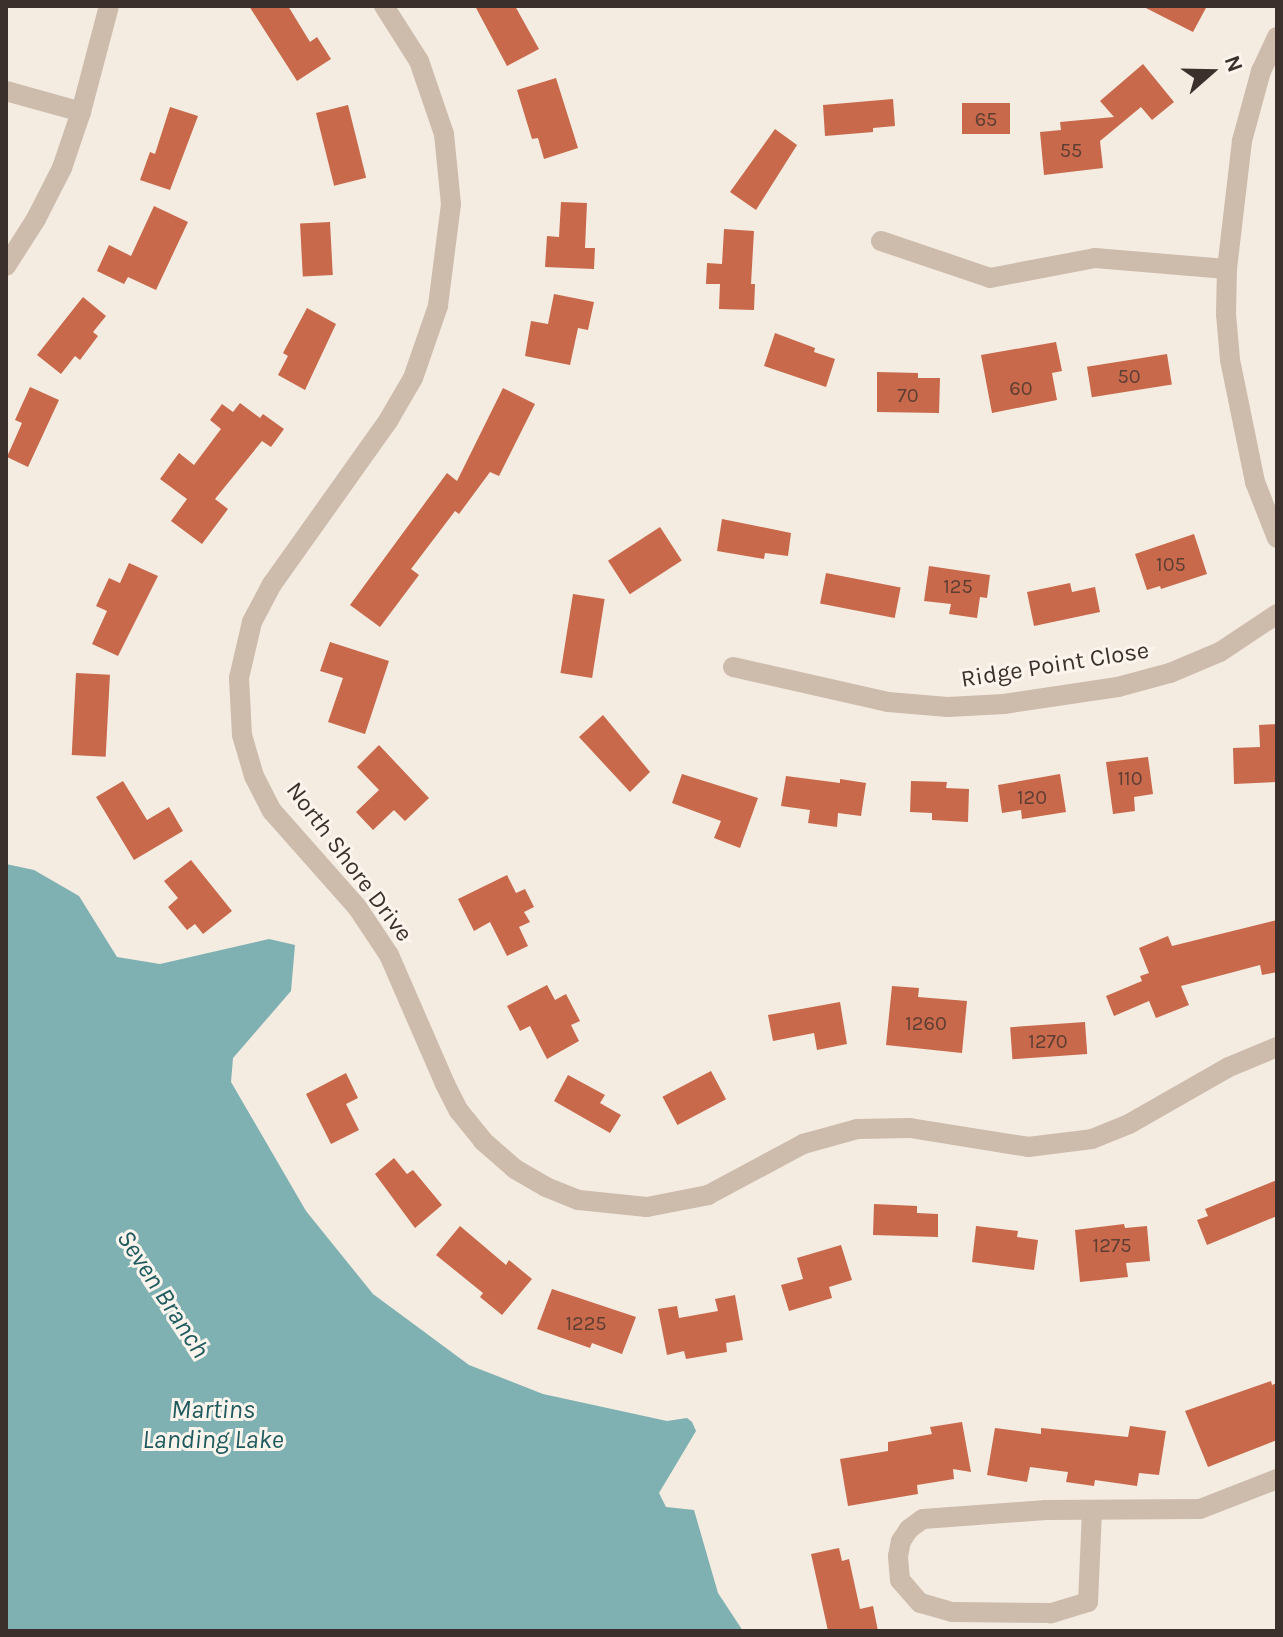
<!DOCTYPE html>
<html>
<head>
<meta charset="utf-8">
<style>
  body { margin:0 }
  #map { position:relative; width:1283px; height:1637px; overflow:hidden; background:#f4ebe1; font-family:Karla,sans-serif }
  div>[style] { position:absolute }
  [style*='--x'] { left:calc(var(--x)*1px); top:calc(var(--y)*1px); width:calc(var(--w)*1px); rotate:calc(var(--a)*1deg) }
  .water>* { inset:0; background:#7fb0b2 }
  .building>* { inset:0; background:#c8694b; transform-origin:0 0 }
  .minor>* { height:20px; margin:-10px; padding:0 10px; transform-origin:10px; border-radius:10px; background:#cdbbac }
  span { translate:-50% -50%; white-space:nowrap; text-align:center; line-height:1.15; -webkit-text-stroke:6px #fbf5ee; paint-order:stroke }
  .number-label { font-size:20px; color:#5e3e33 }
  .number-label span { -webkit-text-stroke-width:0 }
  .street-label { font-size:24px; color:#3b302b }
  .water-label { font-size:26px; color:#1f5a5e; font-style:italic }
  .frame { position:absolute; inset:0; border:8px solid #3b302b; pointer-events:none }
  .north { position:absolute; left:1171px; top:32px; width:80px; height:80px; -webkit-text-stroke:6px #fbf5ee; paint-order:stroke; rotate:70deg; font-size:22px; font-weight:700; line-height:32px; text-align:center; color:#3b302b }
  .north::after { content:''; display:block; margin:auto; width:28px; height:36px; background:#3b302b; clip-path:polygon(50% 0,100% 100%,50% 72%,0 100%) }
</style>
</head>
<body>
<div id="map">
  <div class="water">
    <div style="clip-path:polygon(6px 864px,34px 870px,79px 896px,117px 957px,160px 964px,269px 939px,295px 945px,291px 991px,233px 1058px,231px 1082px,306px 1211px,373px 1294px,469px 1365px,543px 1394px,667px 1421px,687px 1418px,692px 1422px,696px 1431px,659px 1493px,666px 1507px,694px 1510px,718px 1593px,743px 1631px,6px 1631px)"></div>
  </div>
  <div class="building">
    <div style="clip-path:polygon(249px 6px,288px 6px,310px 42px,317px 37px,331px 59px,297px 81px)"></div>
    <div style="clip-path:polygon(475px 6px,515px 6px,539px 49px,507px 66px)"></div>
    <div style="clip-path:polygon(1142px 6px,1207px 6px,1193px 32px)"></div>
    <div style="clip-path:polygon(1143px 64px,1174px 102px,1152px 120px,1141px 107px,1100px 141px,1103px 168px,1044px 175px,1040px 132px,1061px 130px,1060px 122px,1114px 117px,1100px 101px)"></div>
    <div style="clip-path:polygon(556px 78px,578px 148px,544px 159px,538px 138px,532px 139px,517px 90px)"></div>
    <div style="clip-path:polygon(893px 99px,895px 126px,873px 128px,873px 132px,825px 136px,823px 105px)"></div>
    <div style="left:962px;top:103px;width:48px;height:31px"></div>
    <div style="left:348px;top:105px;width:75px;height:33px;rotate:76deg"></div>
    <div style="clip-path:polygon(170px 107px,198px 116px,170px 190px,140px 180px,150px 152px,155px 154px)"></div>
    <div style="clip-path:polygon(775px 129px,797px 145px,756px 210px,730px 192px)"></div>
    <div style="clip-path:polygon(561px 202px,587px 203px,585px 248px,595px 248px,594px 269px,545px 267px,547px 236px,559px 237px)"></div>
    <div style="clip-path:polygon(154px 206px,188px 222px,156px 290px,128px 277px,124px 284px,97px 271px,109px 245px,131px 256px)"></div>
    <div style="left:330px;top:222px;width:53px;height:30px;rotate:87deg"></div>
    <div style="clip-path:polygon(724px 229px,754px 231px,751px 284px,755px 284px,754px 310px,719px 309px,720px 284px,706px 284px,707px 263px,722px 264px)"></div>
    <div style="clip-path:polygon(554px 294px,594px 302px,588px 330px,578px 328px,570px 365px,525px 356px,531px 321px,548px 324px)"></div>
    <div style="clip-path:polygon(83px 297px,106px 316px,93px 332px,98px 336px,80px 360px,75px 356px,61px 374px,37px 355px)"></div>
    <div style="clip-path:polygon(307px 308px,336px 324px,305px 390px,278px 375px,288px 356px,283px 353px)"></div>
    <div style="clip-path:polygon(775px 333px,815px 348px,814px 352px,835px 359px,826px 387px,764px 366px)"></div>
    <div style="clip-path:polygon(1056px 342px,1062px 371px,1052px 373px,1057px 400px,992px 413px,981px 355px)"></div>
    <div style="left:1167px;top:354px;width:31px;height:81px;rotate:81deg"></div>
    <div style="clip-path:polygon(877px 372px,918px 373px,918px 378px,940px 378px,939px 413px,877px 412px)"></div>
    <div style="clip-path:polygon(30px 387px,59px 400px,28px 467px,7px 457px,22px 423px,15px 420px)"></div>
    <div style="clip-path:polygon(503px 388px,535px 404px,499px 476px,490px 472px,459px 514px,455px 511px,411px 569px,419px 575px,380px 627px,350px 605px,447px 473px,457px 481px)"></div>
    <div style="clip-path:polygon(240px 403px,260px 418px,263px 414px,284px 429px,271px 447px,262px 441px,215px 499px,228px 509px,202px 544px,171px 521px,187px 499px,160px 479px,179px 453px,194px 465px,221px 429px,210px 420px,222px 404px,233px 412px)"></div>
    <div style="clip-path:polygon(722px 519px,791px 533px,788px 556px,765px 553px,764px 559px,717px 551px)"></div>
    <div style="left:660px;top:527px;width:40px;height:62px;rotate:57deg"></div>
    <div style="clip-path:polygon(1194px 534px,1207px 574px,1161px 589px,1160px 586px,1147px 590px,1135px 554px)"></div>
    <div style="clip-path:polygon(129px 563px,158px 576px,118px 656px,92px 644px,107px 611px,96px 606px,109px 578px,120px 583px)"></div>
    <div style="clip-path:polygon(929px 566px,990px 575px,987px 598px,980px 597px,977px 618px,949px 614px,951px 604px,924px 601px)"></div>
    <div style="left:826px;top:573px;width:76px;height:31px;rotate:11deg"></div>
    <div style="clip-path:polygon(1070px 583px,1072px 592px,1095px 587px,1100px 612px,1034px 626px,1027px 592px)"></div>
    <div style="left:573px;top:594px;width:32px;height:80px;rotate:9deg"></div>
    <div style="clip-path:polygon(330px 642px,389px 661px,365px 734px,328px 722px,343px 678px,320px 671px)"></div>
    <div style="left:76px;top:673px;width:34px;height:82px;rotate:3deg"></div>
    <div style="clip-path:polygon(603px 715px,650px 772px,630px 792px,579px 737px)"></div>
    <div style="clip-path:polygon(1277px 724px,1277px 782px,1234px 784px,1233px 748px,1260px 747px,1259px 725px)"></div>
    <div style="clip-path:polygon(379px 745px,429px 798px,405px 821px,394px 810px,373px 830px,356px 812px,379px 790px,357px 767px)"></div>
    <div style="clip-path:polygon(1148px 757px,1153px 794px,1134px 797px,1135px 811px,1113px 814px,1106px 762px)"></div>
    <div style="clip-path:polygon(682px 774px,758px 798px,740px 848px,714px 838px,721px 821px,672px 803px)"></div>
    <div style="clip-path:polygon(1060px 774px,1066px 812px,1022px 819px,1021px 810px,1002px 813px,998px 785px)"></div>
    <div style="clip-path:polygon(786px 776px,840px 783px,840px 779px,866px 783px,861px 816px,838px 813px,837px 827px,808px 823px,810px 810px,781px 806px)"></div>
    <div style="clip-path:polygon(123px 781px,147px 820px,169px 807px,183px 831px,134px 860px,96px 797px)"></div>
    <div style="clip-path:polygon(911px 781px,947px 782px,946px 788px,969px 789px,968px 822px,932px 820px,932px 813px,910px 812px)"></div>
    <div style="clip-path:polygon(191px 860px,232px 911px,203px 934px,195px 924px,187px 930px,168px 907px,178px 898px,164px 881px)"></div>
    <div style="clip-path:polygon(507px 875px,516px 893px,525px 889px,534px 907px,524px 912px,530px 922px,519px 927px,528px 946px,507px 956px,490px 922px,474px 931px,458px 899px)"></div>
    <div style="clip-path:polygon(1277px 920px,1277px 972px,1262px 975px,1260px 965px,1181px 986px,1189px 1005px,1156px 1018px,1149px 1001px,1114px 1016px,1106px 996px,1142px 981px,1140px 976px,1149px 973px,1139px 948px,1168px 936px,1172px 946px)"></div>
    <div style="clip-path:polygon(547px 985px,555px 1000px,566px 994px,580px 1021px,571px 1025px,579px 1041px,547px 1059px,530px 1026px,520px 1031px,507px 1006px)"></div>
    <div style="clip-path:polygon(892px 986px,919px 988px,918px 997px,967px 1001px,962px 1053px,886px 1045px)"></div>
    <div style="clip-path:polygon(840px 1002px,847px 1044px,817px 1050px,814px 1033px,773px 1041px,768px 1015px)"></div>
    <div style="left:1085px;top:1022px;width:32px;height:75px;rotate:86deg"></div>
    <div style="left:711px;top:1071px;width:32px;height:55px;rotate:62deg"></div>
    <div style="clip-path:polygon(346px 1073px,358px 1098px,346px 1104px,359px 1130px,331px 1144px,306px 1094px)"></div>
    <div style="clip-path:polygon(568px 1075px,605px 1095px,600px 1103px,621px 1115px,610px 1133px,554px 1101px)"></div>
    <div style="clip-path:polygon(394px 1158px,407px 1174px,413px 1170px,442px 1205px,415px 1228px,375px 1174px)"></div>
    <div style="clip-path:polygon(1277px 1180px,1277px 1216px,1207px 1245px,1197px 1220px,1208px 1216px,1205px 1209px)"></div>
    <div style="clip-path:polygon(874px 1204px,917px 1206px,917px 1213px,938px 1214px,938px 1237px,873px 1235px)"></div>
    <div style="clip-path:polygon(1124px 1224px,1125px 1228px,1147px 1226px,1150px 1261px,1126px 1263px,1128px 1277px,1080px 1282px,1075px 1230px)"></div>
    <div style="clip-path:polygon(460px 1226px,506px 1265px,509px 1260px,532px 1279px,502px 1315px,480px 1297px,483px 1293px,436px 1255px)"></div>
    <div style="clip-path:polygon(976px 1226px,1018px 1231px,1017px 1237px,1038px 1240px,1034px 1270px,972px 1262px)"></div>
    <div style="clip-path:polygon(841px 1245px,852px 1280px,829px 1287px,832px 1298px,789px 1311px,781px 1285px,803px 1279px,797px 1258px)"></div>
    <div style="clip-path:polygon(552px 1289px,636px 1317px,622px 1354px,592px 1343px,590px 1348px,537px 1329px)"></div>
    <div style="clip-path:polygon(735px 1295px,743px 1340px,726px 1343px,727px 1352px,686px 1359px,684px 1351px,667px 1355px,658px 1309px,677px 1306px,679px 1318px,718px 1311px,715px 1299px)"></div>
    <div style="clip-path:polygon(1271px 1381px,1272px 1385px,1277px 1383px,1277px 1440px,1208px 1467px,1185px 1411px)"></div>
    <div style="clip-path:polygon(962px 1422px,971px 1472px,953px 1469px,954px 1479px,917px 1485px,918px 1494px,848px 1506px,840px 1459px,888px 1451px,888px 1442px,932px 1434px,930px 1427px)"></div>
    <div style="clip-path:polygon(1130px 1426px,1166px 1431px,1159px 1475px,1139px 1473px,1137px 1486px,1095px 1480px,1094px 1486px,1066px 1482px,1068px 1472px,1030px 1467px,1027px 1482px,987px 1475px,995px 1428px,1041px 1434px,1041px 1428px,1128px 1437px)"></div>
    <div style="clip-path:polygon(839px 1548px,842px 1561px,849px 1559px,860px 1609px,873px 1606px,878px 1631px,828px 1631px,811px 1554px)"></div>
  </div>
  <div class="minor">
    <div style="--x:384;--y:6;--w:65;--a:57.5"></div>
    <div style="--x:419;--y:61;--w:77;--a:71.1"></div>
    <div style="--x:444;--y:134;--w:70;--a:84.3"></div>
    <div style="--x:451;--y:204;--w:103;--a:97.3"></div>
    <div style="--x:438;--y:306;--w:76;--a:109.1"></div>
    <div style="--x:413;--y:378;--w:50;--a:120.2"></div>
    <div style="--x:388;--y:421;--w:200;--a:125.4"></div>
    <div style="--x:272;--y:584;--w:43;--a:117.8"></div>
    <div style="--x:252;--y:622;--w:57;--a:103.1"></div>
    <div style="--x:239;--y:678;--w:57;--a:87"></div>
    <div style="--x:242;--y:735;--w:43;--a:73.7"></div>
    <div style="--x:254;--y:776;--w:39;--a:63"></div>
    <div style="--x:272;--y:811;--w:128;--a:48.5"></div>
    <div style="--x:357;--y:907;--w:58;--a:56.3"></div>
    <div style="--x:389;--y:955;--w:141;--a:66.5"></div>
    <div style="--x:445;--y:1084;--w:30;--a:63"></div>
    <div style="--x:459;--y:1111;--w:38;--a:51"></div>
    <div style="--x:483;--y:1141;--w:43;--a:41.2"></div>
    <div style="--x:515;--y:1169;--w:36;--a:30"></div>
    <div style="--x:546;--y:1187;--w:35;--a:22"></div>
    <div style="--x:579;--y:1200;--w:68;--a:5.9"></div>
    <div style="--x:647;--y:1207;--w:62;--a:-11.1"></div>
    <div style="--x:708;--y:1195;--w:108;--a:-28.2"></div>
    <div style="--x:803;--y:1144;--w:56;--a:-15.5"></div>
    <div style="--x:857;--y:1129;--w:53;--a:-1.1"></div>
    <div style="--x:910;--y:1128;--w:120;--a:9.1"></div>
    <div style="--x:1028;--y:1147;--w:64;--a:-7.1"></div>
    <div style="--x:1092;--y:1139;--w:40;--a:-22"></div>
    <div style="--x:1129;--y:1124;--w:115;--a:-29.7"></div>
    <div style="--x:1229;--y:1067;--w:52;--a:-22.6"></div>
    <div style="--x:1277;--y:37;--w:38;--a:115"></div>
    <div style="--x:1261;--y:71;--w:73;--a:105.2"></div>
    <div style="--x:1242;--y:141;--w:129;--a:96.7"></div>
    <div style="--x:1227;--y:269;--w:45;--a:91.3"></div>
    <div style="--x:1226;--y:314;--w:46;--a:85"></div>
    <div style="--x:1230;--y:360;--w:125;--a:78.4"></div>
    <div style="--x:1255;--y:482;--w:60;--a:68.6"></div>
    <div style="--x:6;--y:91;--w:78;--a:15.6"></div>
    <div style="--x:881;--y:241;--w:115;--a:18.7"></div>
    <div style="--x:990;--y:278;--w:107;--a:-10.8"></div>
    <div style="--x:1095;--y:258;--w:132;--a:4.8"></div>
    <div style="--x:6;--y:266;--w:56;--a:-57.4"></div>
    <div style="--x:36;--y:219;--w:57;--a:-63"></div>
    <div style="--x:62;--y:168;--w:59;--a:-71.3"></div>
    <div style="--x:81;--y:112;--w:110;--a:-75.2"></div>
    <div style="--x:733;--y:667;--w:159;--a:12.7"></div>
    <div style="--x:888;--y:702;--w:60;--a:4.8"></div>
    <div style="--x:948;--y:707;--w:56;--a:-3.1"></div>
    <div style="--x:1004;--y:704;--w:115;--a:-8.5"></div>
    <div style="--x:1118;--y:687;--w:54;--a:-15.1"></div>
    <div style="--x:1170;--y:673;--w:54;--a:-22.8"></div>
    <div style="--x:1220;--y:652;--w:69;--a:-33.7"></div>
    <div style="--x:1092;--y:1511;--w:91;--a:92.5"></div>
    <div style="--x:1088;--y:1602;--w:39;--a:163"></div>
    <div style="--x:1051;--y:1613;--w:99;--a:-179.4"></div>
    <div style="--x:952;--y:1612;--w:33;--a:-164"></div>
    <div style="--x:920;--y:1603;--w:30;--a:-131"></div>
    <div style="--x:900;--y:1580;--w:24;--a:-95"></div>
    <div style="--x:898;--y:1556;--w:15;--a:-79"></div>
    <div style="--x:901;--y:1541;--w:14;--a:-56"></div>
    <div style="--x:909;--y:1529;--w:17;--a:-36"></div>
    <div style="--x:923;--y:1519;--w:123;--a:-4.2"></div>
    <div style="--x:1046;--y:1510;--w:154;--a:-0.4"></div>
    <div style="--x:1200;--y:1509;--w:83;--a:-21.3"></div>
  </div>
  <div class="number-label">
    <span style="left:986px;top:119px">65</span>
    <span style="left:1071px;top:150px">55</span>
    <span style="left:1129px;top:376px">50</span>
    <span style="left:1021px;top:388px">60</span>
    <span style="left:908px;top:395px">70</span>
    <span style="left:1171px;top:564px">105</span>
    <span style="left:958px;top:586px">125</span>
    <span style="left:1130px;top:778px">110</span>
    <span style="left:1032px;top:797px">120</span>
    <span style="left:926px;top:1023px">1260</span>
    <span style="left:1048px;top:1041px">1270</span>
    <span style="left:1112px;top:1245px">1275</span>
    <span style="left:586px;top:1323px">1225</span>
  </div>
  <div class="street-label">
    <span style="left:1055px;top:665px;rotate:-9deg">Ridge Point Close</span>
    <span style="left:349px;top:862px;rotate:53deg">North Shore Drive</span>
  </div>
  <div class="water-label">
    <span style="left:163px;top:1294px;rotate:57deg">Seven Branch</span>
    <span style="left:213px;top:1425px">Martins<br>Landing Lake</span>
  </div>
  <div class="frame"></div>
  <div class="north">N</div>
</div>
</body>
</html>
